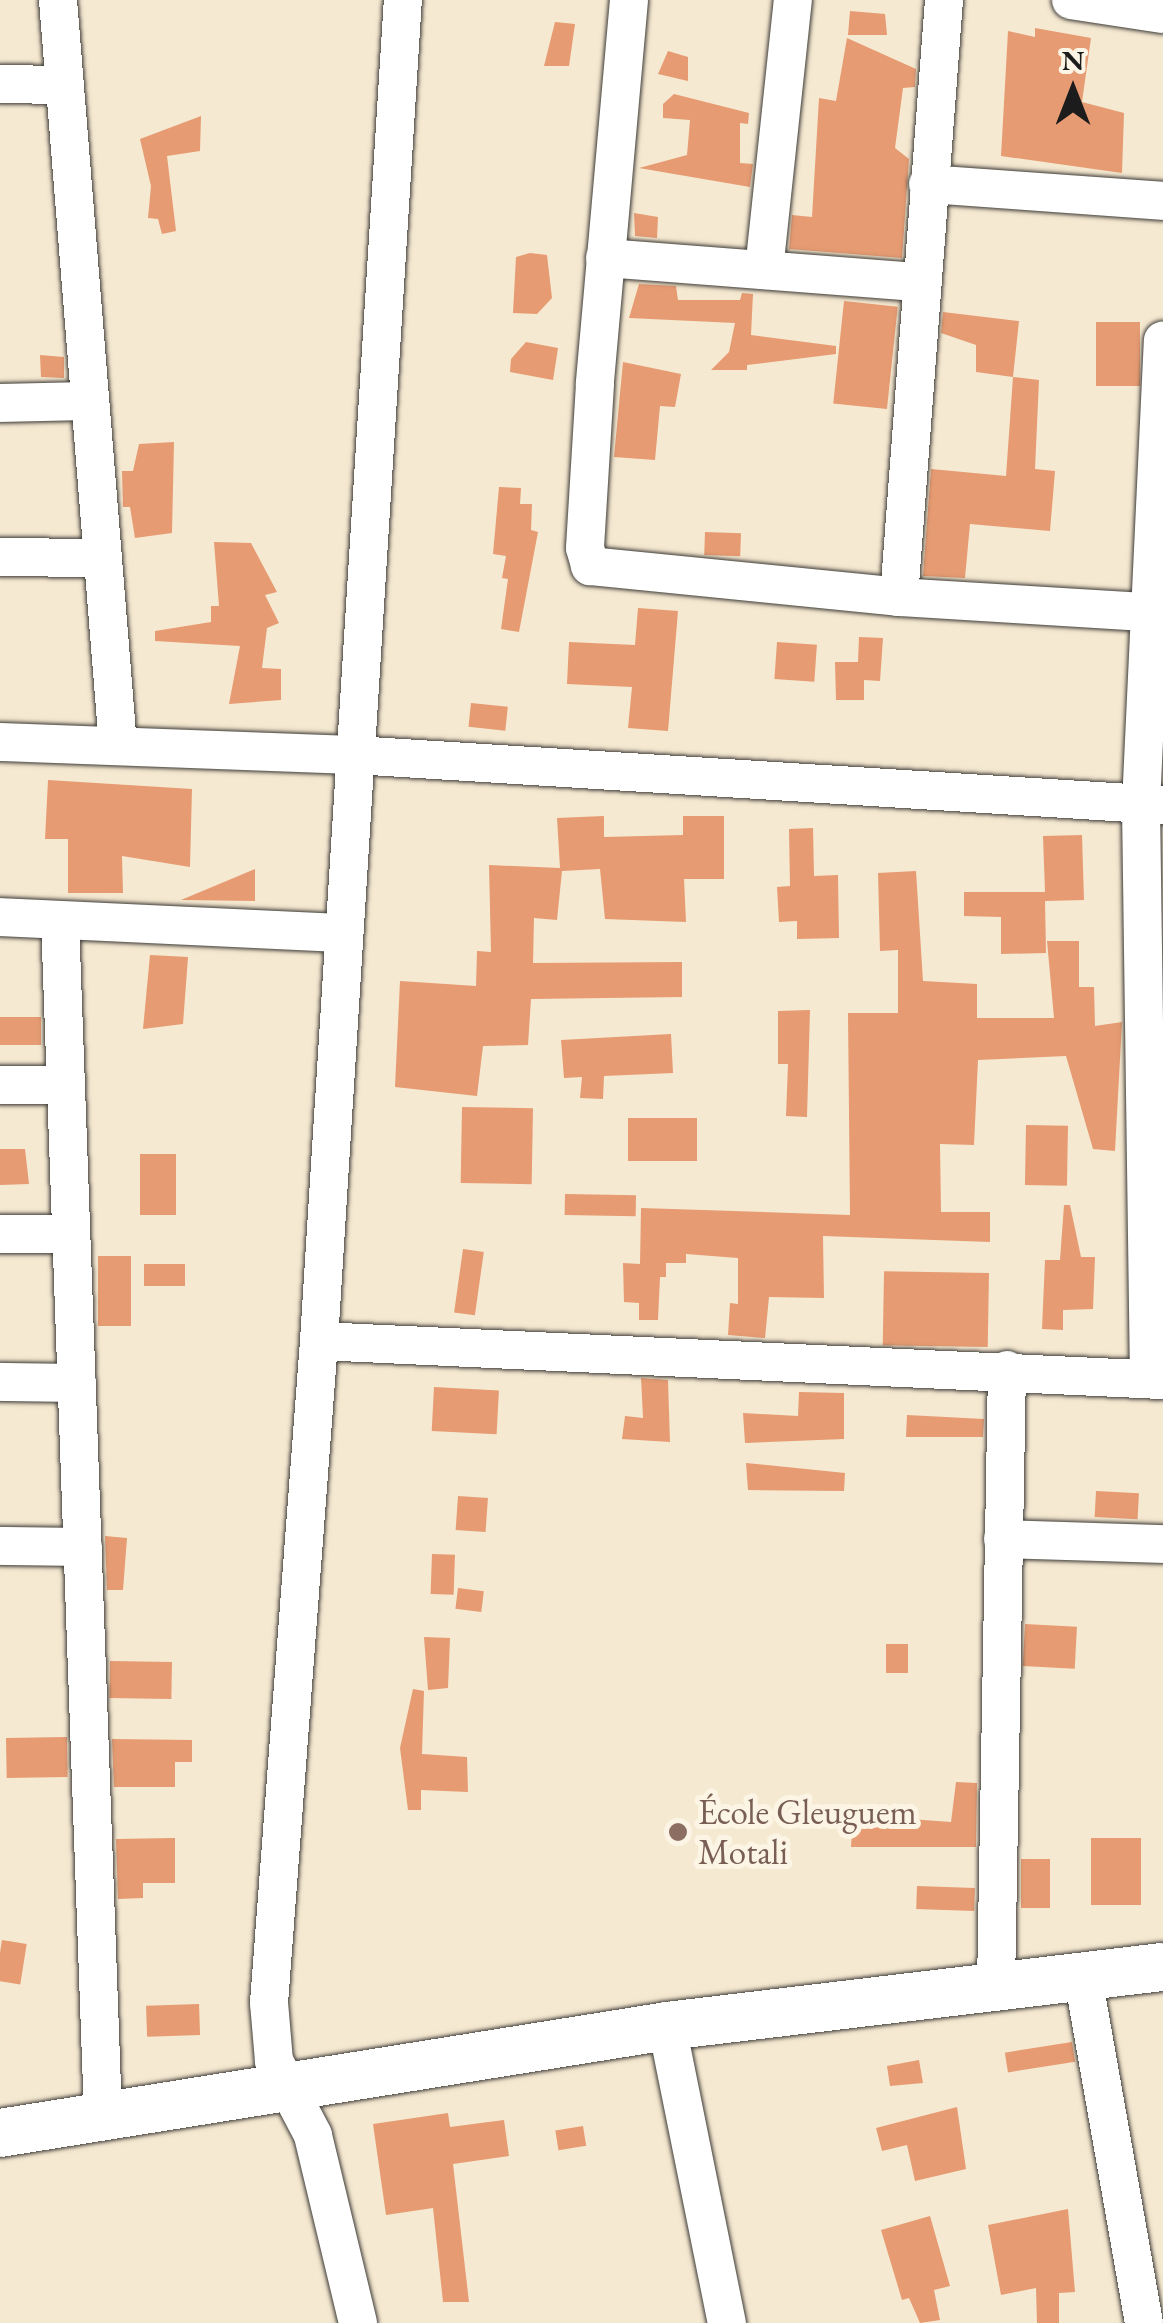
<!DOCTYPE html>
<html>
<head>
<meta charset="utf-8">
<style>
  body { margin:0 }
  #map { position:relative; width:1163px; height:2323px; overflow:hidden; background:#f6e9d1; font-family:"EB Garamond",serif }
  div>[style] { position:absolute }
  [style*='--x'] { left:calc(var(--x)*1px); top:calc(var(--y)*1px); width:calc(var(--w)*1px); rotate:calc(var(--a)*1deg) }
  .building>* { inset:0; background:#e69b72; transform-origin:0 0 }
  .roads { filter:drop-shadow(0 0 2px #3d3b37) drop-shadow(0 0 2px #3d3b37) }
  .minor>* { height:38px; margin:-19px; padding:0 19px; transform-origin:19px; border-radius:19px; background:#fff }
  .major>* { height:48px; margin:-24px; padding:0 24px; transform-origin:24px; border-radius:24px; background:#fff }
  .dots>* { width:28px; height:28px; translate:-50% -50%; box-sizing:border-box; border:5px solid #fcf5e5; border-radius:50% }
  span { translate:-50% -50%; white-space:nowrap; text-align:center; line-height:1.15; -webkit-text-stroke:10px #fcf5e5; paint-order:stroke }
  .education-label { font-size:35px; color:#785e54 }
  .left { translate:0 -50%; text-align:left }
  .north { position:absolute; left:1023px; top:40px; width:100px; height:100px; -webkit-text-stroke:8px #fcf5e5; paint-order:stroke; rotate:0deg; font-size:28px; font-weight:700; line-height:40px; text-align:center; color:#1c1c1c }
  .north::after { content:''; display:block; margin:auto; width:35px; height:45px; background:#1c1c1c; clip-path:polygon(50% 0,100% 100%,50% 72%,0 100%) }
</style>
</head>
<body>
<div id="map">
  <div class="building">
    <div style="clip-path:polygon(850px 11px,885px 14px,887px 35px,848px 35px)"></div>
    <div style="clip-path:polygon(555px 22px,575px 24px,569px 66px,544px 66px)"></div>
    <div style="clip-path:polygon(1035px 28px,1091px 38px,1082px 102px,1124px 113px,1122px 173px,1001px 156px,1008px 31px,1035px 37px)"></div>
    <div style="clip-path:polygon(847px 38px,916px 69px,915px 87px,903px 88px,895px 148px,909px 159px,902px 258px,789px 249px,792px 215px,812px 217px,819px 98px,836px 101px)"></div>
    <div style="clip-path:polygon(668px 51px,688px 57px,688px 81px,658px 74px)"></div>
    <div style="clip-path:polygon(674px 94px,749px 113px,748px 124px,740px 123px,740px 163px,753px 164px,750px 187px,639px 168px,687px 155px,690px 120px,663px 118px,663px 104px)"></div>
    <div style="clip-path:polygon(201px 116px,200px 151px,167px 156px,176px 231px,162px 234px,158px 219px,148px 218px,151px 186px,140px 139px)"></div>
    <div style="clip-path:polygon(634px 213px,658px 217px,657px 238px,635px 236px)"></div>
    <div style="clip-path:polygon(530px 253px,547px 255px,552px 298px,537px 314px,513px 313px,516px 257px)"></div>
    <div style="clip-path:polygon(639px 284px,676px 286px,678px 300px,740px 300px,742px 293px,753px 294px,751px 335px,836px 346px,836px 354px,747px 365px,747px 370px,711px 370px,729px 352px,735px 323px,629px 318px)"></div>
    <div style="left:844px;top:301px;width:54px;height:103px;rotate:6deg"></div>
    <div style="clip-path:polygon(943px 312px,1019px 321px,1013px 377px,976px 372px,976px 345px,941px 333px)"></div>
    <div style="left:1096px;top:322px;width:44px;height:64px"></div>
    <div style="clip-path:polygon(526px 342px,558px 348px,553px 380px,510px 372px,511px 359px)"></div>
    <div style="clip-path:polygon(40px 355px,64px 357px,64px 378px,41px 377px)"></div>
    <div style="clip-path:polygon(623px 362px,681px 374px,675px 407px,660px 406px,655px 460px,614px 457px)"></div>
    <div style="clip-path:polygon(1013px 377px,1039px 380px,1035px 469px,1055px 471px,1050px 531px,970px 524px,965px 578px,923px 576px,931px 469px,1006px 476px)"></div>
    <div style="clip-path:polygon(174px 442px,172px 533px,135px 538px,130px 507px,123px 507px,122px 471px,133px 471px,139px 444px)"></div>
    <div style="clip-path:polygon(499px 487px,521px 488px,520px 504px,532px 504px,531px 530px,538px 532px,519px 632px,501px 629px,508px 579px,502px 578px,506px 556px,493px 554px)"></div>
    <div style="left:705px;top:532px;width:36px;height:23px;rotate:2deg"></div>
    <div style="clip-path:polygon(214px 542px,251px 543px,277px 592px,265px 595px,279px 623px,267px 628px,262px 668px,281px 669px,281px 700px,229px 704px,240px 646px,155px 641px,155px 631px,211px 622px,211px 606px,219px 606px)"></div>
    <div style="clip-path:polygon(638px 608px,678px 611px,668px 731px,628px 728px,632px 687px,567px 684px,569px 642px,635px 645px)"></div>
    <div style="clip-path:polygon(859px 637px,883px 638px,880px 681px,864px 680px,864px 700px,836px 700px,835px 662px,858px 662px)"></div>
    <div style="left:777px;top:642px;width:40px;height:37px;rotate:4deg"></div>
    <div style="left:471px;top:703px;width:37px;height:24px;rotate:6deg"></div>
    <div style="clip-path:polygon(48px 780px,192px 789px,190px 867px,122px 856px,123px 893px,68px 893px,68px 839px,45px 839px)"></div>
    <div style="clip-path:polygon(604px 816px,604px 837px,683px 835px,683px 816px,724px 816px,724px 879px,684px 879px,686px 922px,605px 919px,600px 869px,562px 871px,557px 920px,534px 918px,533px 963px,682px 962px,682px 997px,531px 999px,528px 1045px,483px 1046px,477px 1096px,395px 1087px,400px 981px,476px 986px,477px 951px,491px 952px,489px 865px,560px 868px,557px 818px)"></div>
    <div style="clip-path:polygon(813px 828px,814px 876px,838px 875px,839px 938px,797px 939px,797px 921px,779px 922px,777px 887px,790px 886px,789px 829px)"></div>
    <div style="clip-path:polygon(1082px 835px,1084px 900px,1045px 901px,1046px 953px,1001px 954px,1001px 917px,964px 916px,964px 892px,1045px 892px,1043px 836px)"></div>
    <div style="clip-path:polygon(255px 869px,255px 901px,181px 900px)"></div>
    <div style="clip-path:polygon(916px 871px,923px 981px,977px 984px,977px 1018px,1054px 1018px,1047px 941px,1079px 941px,1079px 987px,1094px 987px,1095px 1026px,1122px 1022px,1115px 1151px,1093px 1149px,1066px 1056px,978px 1060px,974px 1145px,940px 1144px,941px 1212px,990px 1212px,990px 1242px,823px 1236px,824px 1298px,769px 1297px,765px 1338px,728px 1335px,730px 1303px,738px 1304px,738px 1258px,686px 1254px,686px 1263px,666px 1263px,666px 1277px,660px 1277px,658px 1320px,639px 1320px,639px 1303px,624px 1302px,623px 1263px,640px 1264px,641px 1208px,850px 1215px,848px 1013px,898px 1013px,898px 950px,880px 951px,878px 873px)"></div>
    <div style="clip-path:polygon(150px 955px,188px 957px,183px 1024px,143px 1029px)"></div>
    <div style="clip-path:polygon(810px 1010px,807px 1117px,786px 1116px,788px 1064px,778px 1064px,778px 1011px)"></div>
    <div style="left:0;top:1017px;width:41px;height:28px"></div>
    <div style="clip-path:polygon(671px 1034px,673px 1073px,604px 1076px,603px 1099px,580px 1098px,582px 1077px,564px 1078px,561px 1040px)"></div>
    <div style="left:462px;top:1107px;width:71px;height:76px;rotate:1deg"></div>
    <div style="left:628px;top:1118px;width:69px;height:43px"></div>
    <div style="left:1026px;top:1125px;width:42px;height:60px;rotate:1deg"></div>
    <div style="clip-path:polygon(0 1149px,25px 1149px,29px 1184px,0 1185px)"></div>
    <div style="left:140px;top:1154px;width:36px;height:61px"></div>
    <div style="left:565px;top:1194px;width:71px;height:21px;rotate:1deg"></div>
    <div style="clip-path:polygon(1064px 1205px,1070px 1205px,1081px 1257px,1095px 1257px,1093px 1309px,1063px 1310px,1063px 1330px,1042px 1329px,1045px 1260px,1060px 1260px)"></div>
    <div style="left:463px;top:1249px;width:21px;height:64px;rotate:8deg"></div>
    <div style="left:131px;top:1256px;width:70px;height:33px;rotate:90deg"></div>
    <div style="left:144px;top:1264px;width:41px;height:22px"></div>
    <div style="left:989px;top:1273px;width:74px;height:105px;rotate:91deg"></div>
    <div style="clip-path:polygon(641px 1378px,668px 1380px,670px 1442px,622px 1439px,625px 1416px,643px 1418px)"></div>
    <div style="left:434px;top:1387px;width:65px;height:44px;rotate:3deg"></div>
    <div style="clip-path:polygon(799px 1392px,844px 1393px,844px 1439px,745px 1443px,743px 1413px,798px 1416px)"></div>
    <div style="clip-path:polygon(907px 1415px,984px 1419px,983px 1437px,906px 1437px)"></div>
    <div style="clip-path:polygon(746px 1463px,845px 1473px,844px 1491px,748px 1490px)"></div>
    <div style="left:1096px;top:1491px;width:43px;height:26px;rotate:3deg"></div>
    <div style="left:458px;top:1496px;width:30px;height:34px;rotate:4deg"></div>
    <div style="clip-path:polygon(105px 1536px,127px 1538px,123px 1590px,107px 1590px)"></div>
    <div style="left:432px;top:1554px;width:23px;height:40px;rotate:2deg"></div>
    <div style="left:458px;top:1588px;width:26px;height:21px;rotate:7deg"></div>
    <div style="left:1025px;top:1624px;width:52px;height:42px;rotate:3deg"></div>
    <div style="clip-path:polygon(424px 1637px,450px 1638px,448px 1688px,428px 1690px)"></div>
    <div style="left:886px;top:1644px;width:22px;height:29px"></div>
    <div style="left:110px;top:1661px;width:62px;height:37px;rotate:1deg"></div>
    <div style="clip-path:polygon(413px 1689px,424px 1691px,422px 1754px,467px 1757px,468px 1792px,421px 1790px,421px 1810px,408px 1810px,400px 1748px)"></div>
    <div style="left:67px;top:1737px;width:40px;height:61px;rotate:89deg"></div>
    <div style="clip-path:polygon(112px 1739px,192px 1740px,192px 1762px,175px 1762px,175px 1787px,114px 1787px)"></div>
    <div style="clip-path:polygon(956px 1782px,977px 1783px,976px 1847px,851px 1847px,853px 1815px,951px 1822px)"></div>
    <div style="clip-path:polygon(175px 1838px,175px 1883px,143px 1883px,143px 1898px,118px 1899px,116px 1839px)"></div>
    <div style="left:1091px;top:1838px;width:50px;height:67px"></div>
    <div style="left:1021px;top:1859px;width:29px;height:49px"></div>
    <div style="left:917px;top:1886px;width:58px;height:23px;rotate:2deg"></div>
    <div style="left:2px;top:1940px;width:25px;height:41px;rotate:9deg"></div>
    <div style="left:199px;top:2004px;width:31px;height:53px;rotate:88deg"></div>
    <div style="left:1072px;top:2042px;width:20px;height:68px;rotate:81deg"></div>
    <div style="clip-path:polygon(919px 2060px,923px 2083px,890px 2086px,887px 2066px)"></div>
    <div style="clip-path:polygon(957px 2107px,966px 2169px,915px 2181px,907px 2145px,882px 2151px,876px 2128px)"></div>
    <div style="clip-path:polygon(448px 2113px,450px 2127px,504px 2120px,509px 2156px,453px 2164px,469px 2302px,443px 2302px,433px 2208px,386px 2215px,373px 2124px)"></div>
    <div style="left:583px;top:2126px;width:20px;height:28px;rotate:81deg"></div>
    <div style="clip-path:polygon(1068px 2209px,1075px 2292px,1059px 2293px,1059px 2323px,1037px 2323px,1036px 2288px,1001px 2295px,988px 2225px)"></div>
    <div style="clip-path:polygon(930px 2216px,950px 2286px,934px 2290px,940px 2320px,920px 2323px,909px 2298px,902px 2300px,881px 2230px)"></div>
  </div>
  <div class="roads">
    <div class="minor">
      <div style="--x:58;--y:0;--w:748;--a:85.4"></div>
      <div style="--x:629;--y:0;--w:386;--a:95.1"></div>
      <div style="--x:595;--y:384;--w:164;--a:93.5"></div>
      <div style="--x:585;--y:548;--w:19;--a:74"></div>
      <div style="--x:590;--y:566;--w:311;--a:5.7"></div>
      <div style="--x:899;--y:597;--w:264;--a:3.5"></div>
      <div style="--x:1071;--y:0;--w:93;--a:8.7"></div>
      <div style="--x:0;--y:84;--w:65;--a:0.9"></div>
      <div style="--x:928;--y:184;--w:236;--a:4.1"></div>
      <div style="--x:605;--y:258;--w:316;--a:4.4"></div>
      <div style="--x:764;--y:270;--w:272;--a:-83.9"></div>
      <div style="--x:0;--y:403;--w:90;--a:-1.3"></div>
      <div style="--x:0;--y:557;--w:103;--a:0.6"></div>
      <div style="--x:899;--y:597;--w:599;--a:-85.69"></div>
      <div style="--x:0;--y:742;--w:354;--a:2.1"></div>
      <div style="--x:354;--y:755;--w:811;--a:3.54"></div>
      <div style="--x:0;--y:917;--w:343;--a:2.7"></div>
      <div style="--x:60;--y:920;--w:1197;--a:87.94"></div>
      <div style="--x:0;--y:1085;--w:66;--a:0"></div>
      <div style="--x:0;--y:1234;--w:71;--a:0"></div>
      <div style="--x:319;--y:1341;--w:845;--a:2.65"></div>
      <div style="--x:1149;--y:1379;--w:575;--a:-90.8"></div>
      <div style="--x:1141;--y:804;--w:464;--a:-87.3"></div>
      <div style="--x:0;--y:1382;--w:77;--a:0.7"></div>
      <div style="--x:1003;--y:1539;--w:160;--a:1.8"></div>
      <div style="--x:0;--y:1546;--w:83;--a:0.7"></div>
      <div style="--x:1083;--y:1977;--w:351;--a:80"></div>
      <div style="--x:996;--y:1987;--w:617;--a:-88.98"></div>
      <div style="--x:667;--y:2026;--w:303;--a:78.6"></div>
      <div style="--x:358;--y:2323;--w:193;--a:-103.5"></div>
      <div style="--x:313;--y:2135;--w:84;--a:-117.8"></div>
      <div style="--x:274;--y:2061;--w:58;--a:-94.9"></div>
      <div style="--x:269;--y:2003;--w:664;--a:-85.68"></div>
      <div style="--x:319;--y:1341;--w:1344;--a:-86.42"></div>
    </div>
    <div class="major">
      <div style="--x:0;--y:2133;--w:676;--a:-9.11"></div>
      <div style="--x:667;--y:2026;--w:499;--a:-6.8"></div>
    </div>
  </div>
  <div class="dots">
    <div style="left:678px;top:1832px;background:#8d6e63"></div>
  </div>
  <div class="education-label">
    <span class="left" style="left:698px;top:1832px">École Gleuguem<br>Motali</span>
  </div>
  <div class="north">N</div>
</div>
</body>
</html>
